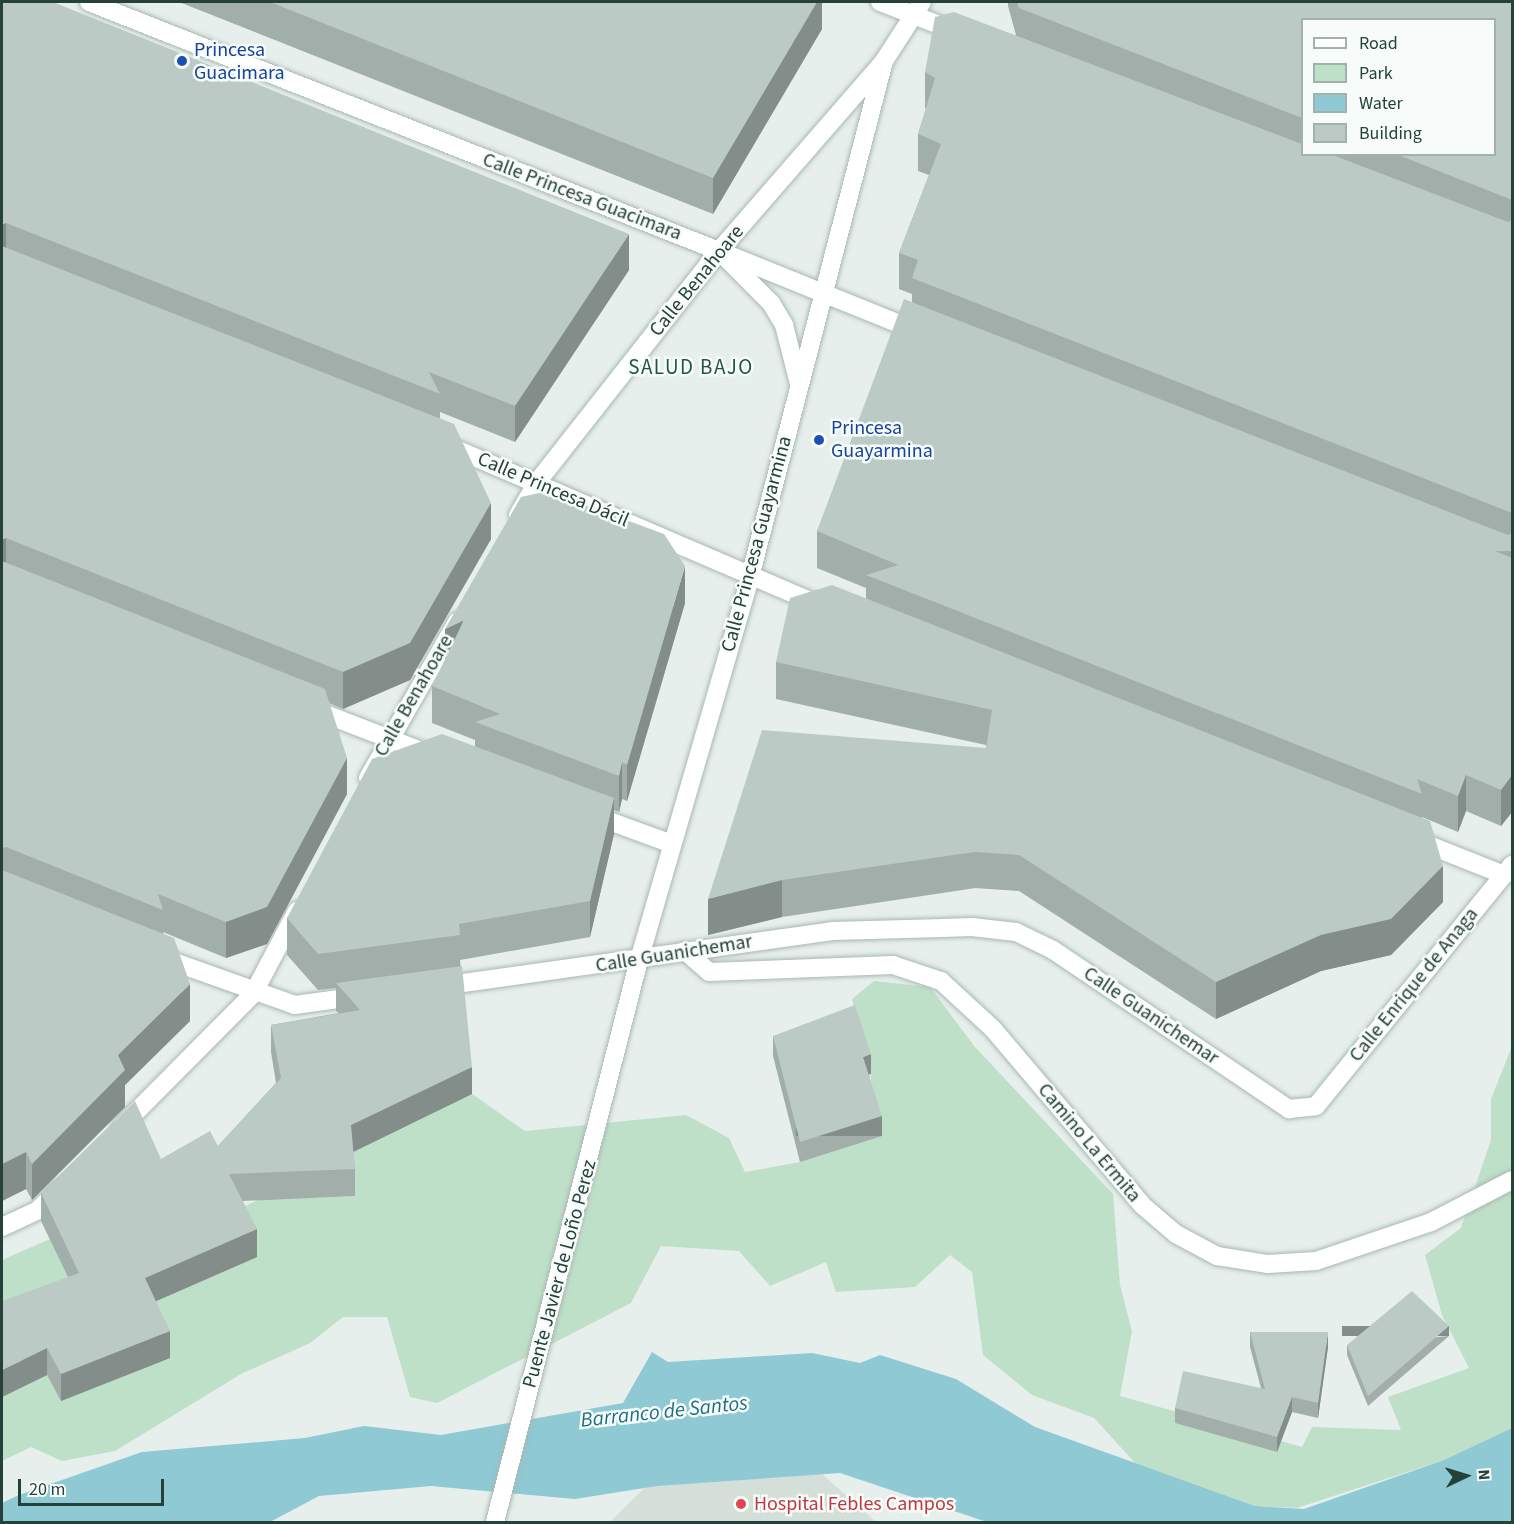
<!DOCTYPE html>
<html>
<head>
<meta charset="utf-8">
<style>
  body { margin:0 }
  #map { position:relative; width:1514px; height:1524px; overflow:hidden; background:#e6efeb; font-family:"Source Sans 3",sans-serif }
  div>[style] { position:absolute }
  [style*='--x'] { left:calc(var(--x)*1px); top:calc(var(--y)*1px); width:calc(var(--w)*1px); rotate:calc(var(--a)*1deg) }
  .built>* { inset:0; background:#d4dfda }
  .green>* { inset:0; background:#bfe0c8 }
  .water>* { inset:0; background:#8ec9d4 }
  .roads { filter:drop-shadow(0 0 2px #a8b8b2) drop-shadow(0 0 2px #a8b8b2) }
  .street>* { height:18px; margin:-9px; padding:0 9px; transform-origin:9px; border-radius:9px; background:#fff }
  .secondary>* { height:18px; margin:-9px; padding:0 9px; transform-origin:9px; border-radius:9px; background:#fff }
  .wall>* { inset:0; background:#a1aea9 }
  .shaded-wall>* { inset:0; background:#838d89; transform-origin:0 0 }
  .building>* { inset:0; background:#bbcac4 }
  .dots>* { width:16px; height:16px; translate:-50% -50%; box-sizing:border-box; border:3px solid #f7fbf9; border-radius:50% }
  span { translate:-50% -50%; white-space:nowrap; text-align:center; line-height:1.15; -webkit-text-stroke:5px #f7fbf9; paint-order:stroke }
  .transit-label { font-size:20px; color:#164399 }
  .left { translate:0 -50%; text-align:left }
  .street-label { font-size:20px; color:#24423a }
  .health-label { font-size:20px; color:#be3a42 }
  .neighbourhood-label { font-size:21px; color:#1f5548; letter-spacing:1.5px }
  .water-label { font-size:21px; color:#1c6f80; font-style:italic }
  .frame { position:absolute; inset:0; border:3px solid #24423a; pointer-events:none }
  .legend { position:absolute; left:1301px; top:18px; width:195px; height:138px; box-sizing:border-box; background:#f7fbf9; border:2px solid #a3b1ad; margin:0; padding:8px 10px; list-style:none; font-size:18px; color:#24423a }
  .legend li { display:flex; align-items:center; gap:12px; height:30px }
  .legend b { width:30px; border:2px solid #a3b1ad }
  .north { position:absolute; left:1436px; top:1446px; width:60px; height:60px; -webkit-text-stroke:4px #f7fbf9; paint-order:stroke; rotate:86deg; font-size:16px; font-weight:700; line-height:24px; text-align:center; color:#24423a }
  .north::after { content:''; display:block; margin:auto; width:21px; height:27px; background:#24423a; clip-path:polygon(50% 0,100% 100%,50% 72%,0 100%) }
  .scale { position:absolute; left:18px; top:1479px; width:146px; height:27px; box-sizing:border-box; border:3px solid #24423a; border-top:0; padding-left:8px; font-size:18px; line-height:21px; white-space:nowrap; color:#24423a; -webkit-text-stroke:4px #f7fbf9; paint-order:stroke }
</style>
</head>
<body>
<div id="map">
  <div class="built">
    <div style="clip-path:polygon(821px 1473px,876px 1522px,610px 1522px,646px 1486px)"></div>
  </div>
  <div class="green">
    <div style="clip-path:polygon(874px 981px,930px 987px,975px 1047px,1113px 1194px,1120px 1285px,1132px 1331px,1120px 1396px,1302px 1447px,1312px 1427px,1401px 1430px,1388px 1397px,1469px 1368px,1442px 1315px,1425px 1255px,1461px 1228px,1491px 1140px,1491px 1099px,1512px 1046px,1512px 1428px,1444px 1460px,1297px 1508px,1255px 1506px,1135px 1463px,1094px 1418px,1032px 1395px,983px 1355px,972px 1272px,950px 1255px,915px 1287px,836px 1292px,826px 1262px,770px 1286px,739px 1251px,661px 1246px,631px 1303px,437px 1403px,410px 1397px,387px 1317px,343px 1317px,310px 1343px,241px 1374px,115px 1451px,62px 1461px,31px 1447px,2px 1461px,2px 1260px,50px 1239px,234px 1211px,282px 1189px,311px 1198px,355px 1196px,341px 1110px,472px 1094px,525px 1131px,686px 1115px,729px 1138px,745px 1172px,800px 1162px,871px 1100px,871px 1074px,852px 999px)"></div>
  </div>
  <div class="water">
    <div style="clip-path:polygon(652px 1352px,668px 1362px,812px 1353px,860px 1363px,880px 1355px,956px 1379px,1035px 1427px,1255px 1506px,1304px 1509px,1444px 1460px,1512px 1428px,1512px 1522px,987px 1522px,840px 1473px,657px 1486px,575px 1499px,431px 1486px,319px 1496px,270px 1522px,2px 1522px,2px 1503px,19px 1495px,142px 1452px,305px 1438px,364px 1426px,441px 1435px,623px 1403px)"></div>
  </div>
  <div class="roads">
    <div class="street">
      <div style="--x:880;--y:2;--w:83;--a:21.3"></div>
      <div style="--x:444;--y:444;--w:408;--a:23.2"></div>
      <div style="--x:518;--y:515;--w:39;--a:-60"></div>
      <div style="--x:538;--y:481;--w:293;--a:-51.8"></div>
      <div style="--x:719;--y:251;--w:214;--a:22"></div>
      <div style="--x:312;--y:709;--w:125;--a:21"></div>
      <div style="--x:368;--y:778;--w:180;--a:-60.3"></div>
      <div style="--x:590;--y:814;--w:87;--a:20.1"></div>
      <div style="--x:1416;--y:840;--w:95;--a:21.7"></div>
      <div style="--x:685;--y:951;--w:32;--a:41"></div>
      <div style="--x:709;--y:972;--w:184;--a:-2.2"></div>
      <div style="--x:893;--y:965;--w:51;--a:18.4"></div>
      <div style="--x:941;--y:981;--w:71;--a:42.7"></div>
      <div style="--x:993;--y:1029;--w:231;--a:49.7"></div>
      <div style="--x:1142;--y:1205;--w:45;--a:40.5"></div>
      <div style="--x:1176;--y:1234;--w:47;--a:28.2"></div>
      <div style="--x:1217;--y:1256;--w:52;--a:8.9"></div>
      <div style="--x:1268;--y:1264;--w:48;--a:-3.6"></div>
      <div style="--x:1316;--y:1261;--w:121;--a:-18.7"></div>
      <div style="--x:1431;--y:1222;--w:91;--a:-27.4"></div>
      <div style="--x:163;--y:958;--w:140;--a:19.6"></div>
      <div style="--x:295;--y:1005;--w:67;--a:-7.8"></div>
      <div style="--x:442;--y:986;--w:394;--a:-8"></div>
      <div style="--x:832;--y:931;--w:140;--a:-1.6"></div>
      <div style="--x:972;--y:927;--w:44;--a:6.5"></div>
      <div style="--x:1016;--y:932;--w:41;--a:25.9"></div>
      <div style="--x:1053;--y:950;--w:285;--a:34"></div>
      <div style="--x:1289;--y:1109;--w:27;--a:-6"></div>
      <div style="--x:1316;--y:1106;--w:311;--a:-50.9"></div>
      <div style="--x:121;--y:1127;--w:187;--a:-45.2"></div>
      <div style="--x:253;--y:994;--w:94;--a:-62.1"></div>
      <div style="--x:2;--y:1227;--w:40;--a:-25"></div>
      <div style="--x:38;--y:1210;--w:30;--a:-45"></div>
    </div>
    <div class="secondary">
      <div style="--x:89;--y:2;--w:677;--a:21.57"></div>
      <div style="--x:719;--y:251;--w:74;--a:45"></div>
      <div style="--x:771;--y:303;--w:26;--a:59"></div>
      <div style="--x:784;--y:325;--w:61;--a:75.7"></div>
      <div style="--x:719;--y:251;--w:252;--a:-49"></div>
      <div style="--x:884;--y:61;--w:70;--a:-57.2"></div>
      <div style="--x:495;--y:1522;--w:580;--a:-75.63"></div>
      <div style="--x:639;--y:960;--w:399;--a:-73.8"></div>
      <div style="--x:750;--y:577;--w:533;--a:-75.44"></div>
    </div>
  </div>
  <div class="wall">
    <div style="clip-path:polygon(2px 2px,629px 270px,515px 442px,440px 412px,440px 418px,491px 539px,410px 680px,343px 709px,329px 703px,347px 794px,267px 944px,226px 958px,163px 932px,190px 1021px,125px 1085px,125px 1107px,32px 1200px,26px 1189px,2px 1201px)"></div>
    <div style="clip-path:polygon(179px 2px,822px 2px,822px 29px,713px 214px)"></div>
    <div style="clip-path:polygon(evenodd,1008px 2px,1512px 2px,1512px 812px,1501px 826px,1466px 811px,1458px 832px,1422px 817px,1443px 902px,1391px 955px,1321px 971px,1216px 1019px,1019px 891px,975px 888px,782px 917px,708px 935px,708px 899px,986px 748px,986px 745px,776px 699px,776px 662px,866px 599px,866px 588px,817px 568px,817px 531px,912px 302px,912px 294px,899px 289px,899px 253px,929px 175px,918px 171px,918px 134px,926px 109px,925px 108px,925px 72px,1016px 35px,1008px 6px,1008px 2px,1302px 20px,1494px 154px,1302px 154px,1302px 20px)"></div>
    <div style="clip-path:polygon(685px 603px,627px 801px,622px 799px,619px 812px,614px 810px,614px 834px,590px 937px,460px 960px,472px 1094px,353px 1152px,355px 1169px,355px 1196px,243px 1201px,257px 1257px,156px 1301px,170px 1358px,61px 1401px,47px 1375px,2px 1397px,68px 1277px,41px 1221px,41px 1193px,161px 1159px,218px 1146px,276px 1083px,271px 1052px,271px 1025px,339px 1013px,336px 1011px,336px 988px,318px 990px,287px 955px,287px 918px,475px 746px,475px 740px,432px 723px,432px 686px)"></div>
    <div style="clip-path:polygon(773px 1036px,871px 1074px,869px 1074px,882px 1136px,800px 1162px,773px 1056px)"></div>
    <div style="clip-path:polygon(1250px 1332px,1328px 1347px,1318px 1418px,1292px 1412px,1277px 1452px,1175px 1423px,1175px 1408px,1261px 1388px,1250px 1347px)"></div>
    <div style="clip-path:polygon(1449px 1336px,1368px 1406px,1347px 1355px,1347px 1345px)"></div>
  </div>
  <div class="shaded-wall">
    <div style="clip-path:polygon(817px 2px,822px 2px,822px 29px,713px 214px,713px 178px)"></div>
    <div style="left:6px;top:223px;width:37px;height:4px;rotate:90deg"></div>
    <div style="clip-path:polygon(629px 234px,629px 270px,515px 442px,515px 406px)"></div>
    <div style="clip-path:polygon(491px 503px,491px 539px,410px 680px,343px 709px,343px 672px)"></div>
    <div style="left:6px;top:538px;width:37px;height:4px;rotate:90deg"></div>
    <div style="clip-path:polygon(685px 566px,685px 603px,627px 801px,627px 765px)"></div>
    <div style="clip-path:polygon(464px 620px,445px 665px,445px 629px)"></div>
    <div style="clip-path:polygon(347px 758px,347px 794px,267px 944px,226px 958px,226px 922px)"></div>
    <div style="clip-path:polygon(622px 762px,622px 799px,619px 812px,619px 776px)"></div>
    <div style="clip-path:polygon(1466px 775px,1466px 811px,1458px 832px,1458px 796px)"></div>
    <div style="clip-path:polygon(1512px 775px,1512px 812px,1501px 826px,1501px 790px)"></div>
    <div style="clip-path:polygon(614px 798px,614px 834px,590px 937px,590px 901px)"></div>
    <div style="clip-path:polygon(1443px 866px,1443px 902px,1391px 955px,1321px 971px,1216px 1019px,1216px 982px)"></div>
    <div style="clip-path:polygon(782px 880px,782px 917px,708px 935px,708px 899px)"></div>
    <div style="clip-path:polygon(190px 984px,190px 1021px,125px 1085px,125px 1107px,32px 1200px,32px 1164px,118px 1055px)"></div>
    <div style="clip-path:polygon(871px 1054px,871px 1074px,863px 1076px,863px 1057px)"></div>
    <div style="clip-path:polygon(472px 1067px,472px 1094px,351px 1153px,351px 1125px)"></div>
    <div style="left:882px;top:1116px;width:20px;height:86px;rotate:90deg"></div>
    <div style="clip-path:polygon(26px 1152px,26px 1189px,2px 1201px,2px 1164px)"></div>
    <div style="clip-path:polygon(257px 1229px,257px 1257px,145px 1306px,145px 1278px)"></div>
    <div style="left:1449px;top:1326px;width:10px;height:107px;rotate:90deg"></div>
    <div style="clip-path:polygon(170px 1331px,170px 1358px,61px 1401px,61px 1374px)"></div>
    <div style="clip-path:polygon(1328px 1332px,1328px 1347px,1318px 1418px,1318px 1403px)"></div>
    <div style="clip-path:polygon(47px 1348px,47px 1375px,2px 1397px,2px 1370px)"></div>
    <div style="clip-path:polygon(1292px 1397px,1292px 1412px,1277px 1452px,1277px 1437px)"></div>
  </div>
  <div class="building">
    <div style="clip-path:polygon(2px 2px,53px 2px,629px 234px,515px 406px,429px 372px,440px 394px,6px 223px,2px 225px)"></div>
    <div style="clip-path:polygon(270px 2px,817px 2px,713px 178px)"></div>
    <div style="clip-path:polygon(1017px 2px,1512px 2px,1512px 200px,1396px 154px,1494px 154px,1494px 20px,1302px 20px,1302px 118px,1019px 8px)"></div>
    <div style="clip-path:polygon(954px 12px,1302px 144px,1302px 154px,1330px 154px,1508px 222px,1512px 220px,1512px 513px,912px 278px,918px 260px,899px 253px,941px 144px,918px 134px,935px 78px,925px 72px,935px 17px)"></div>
    <div style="clip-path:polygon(2px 246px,454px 424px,491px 503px,410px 643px,343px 672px,6px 538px,2px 540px)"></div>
    <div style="clip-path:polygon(904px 299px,1508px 535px,1512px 533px,1512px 551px,1495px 551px,1512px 558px,1512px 775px,1501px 790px,1466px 775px,1458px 796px,1417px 779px,1422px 794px,866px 575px,898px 565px,817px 531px)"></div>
    <div style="clip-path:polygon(548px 491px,664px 534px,685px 566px,627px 765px,622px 762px,619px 776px,475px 722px,500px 714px,432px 686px,464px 620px,445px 629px,521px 497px)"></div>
    <div style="clip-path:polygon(2px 561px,325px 689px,347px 758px,267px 907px,226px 922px,158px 894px,163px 910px,6px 847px,2px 848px)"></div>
    <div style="clip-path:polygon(832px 585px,1430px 821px,1443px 866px,1391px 919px,1321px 935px,1216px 982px,1019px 855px,975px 852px,782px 880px,708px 899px,762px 730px,986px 748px,992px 710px,776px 662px,790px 598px)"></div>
    <div style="clip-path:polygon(442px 734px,614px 798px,590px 901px,459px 924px,460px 935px,318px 954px,287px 918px,372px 759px)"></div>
    <div style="clip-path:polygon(2px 870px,174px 938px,190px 984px,118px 1055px,125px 1070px,32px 1164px,26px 1152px,2px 1164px)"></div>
    <div style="clip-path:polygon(462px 966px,472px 1067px,351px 1125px,355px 1169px,229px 1174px,257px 1229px,145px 1278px,170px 1331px,61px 1374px,47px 1348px,2px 1370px,2px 1301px,79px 1273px,41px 1193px,135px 1101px,161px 1159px,210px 1131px,218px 1146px,281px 1078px,271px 1025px,360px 1010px,336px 983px)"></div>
    <div style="clip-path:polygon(855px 1005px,871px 1054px,863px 1057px,882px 1116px,800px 1142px,773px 1036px)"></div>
    <div style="clip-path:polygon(1412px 1291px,1449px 1326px,1368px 1396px,1347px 1345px)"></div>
    <div style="clip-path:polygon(1250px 1332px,1328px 1332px,1318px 1403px,1292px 1397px,1277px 1437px,1175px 1408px,1183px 1371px,1265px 1389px)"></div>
  </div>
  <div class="dots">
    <div style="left:182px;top:61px;background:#1a4fb4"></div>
    <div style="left:819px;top:440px;background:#1a4fb4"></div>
    <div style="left:741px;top:1504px;background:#e0444e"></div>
  </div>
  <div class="transit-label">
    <span class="left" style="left:194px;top:62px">Princesa<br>Guacimara</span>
    <span class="left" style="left:831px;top:440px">Princesa<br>Guayarmina</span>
  </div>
  <div class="street-label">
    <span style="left:582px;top:197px;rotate:21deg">Calle Princesa Guacimara</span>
    <span style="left:697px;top:281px;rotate:-51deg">Calle Benahoare</span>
    <span style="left:553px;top:490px;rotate:23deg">Calle Princesa Dácil</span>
    <span style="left:757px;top:544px;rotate:-75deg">Calle Princesa Guayarmina</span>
    <span style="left:414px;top:696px;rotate:-60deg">Calle Benahoare</span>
    <span style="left:674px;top:954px;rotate:-9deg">Calle Guanichemar</span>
    <span style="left:1414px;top:985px;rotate:-51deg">Calle Enrique de Anaga</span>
    <span style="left:1151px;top:1016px;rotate:34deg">Calle Guanichemar</span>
    <span style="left:1089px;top:1143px;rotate:50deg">Camino La Ermita</span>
    <span style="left:560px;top:1274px;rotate:-75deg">Puente Javier de Loño Perez</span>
  </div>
  <div class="health-label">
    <span class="left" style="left:754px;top:1504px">Hospital Febles Campos</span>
  </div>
  <div class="neighbourhood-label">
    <span style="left:691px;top:367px">SALUD BAJO</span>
  </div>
  <div class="water-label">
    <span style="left:664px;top:1411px;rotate:-6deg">Barranco de Santos</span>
  </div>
  <div class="frame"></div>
  <ul class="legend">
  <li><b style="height:8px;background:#fff"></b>Road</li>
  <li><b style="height:16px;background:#bfe0c8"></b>Park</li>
  <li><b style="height:16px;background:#8ec9d4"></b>Water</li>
  <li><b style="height:16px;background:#bbcac4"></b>Building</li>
  </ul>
  <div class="north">N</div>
  <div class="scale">20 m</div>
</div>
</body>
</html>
